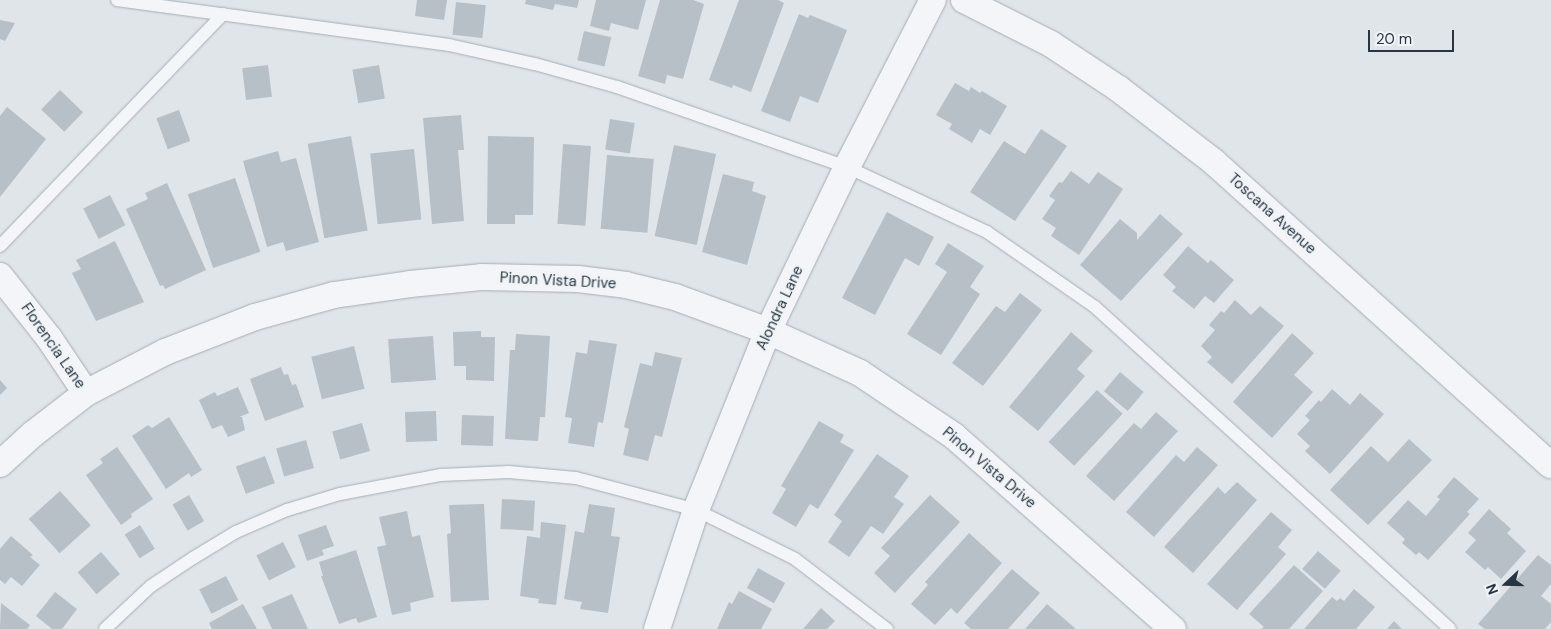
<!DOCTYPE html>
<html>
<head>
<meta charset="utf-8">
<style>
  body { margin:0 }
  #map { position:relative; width:1551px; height:629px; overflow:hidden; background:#e0e5ea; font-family:"DM Sans",sans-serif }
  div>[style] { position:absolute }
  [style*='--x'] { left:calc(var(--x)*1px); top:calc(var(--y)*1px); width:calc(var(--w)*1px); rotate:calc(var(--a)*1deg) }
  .building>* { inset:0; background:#b7bfc7; transform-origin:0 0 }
  .roads { filter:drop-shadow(0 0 1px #a5adb4) drop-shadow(0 0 1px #a5adb4) }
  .lane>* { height:12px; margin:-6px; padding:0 6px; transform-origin:6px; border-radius:6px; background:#f3f5f8 }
  .street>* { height:26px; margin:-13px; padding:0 13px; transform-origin:13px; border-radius:13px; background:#f3f5f8 }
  span { translate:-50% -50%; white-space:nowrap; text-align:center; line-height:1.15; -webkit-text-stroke:5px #f0f4f7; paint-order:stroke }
  .street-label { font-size:15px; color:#283542 }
  .north { position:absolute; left:1481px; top:559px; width:50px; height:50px; -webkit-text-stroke:4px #f0f4f7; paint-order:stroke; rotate:249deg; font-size:14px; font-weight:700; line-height:20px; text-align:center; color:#283542 }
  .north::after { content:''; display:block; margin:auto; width:18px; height:22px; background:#283542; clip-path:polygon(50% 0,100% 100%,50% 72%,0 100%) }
  .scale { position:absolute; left:1368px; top:30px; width:86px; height:22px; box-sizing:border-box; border:2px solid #283542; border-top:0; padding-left:6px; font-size:15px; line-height:18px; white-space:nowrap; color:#283542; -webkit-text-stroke:4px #f0f4f7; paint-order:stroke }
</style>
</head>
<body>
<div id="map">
  <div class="building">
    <div style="clip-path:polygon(417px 0,447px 0,444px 20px,415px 16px)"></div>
    <div style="clip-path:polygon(526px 0,579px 0,577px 8px,555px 4px,553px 10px,525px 4px)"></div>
    <div style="clip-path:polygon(596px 0,646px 0,638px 30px,611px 23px,609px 31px,590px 26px)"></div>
    <div style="clip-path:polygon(660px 0,693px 0,704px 4px,683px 79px,667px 75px,665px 84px,638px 76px)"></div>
    <div style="clip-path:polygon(739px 0,778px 0,784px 3px,751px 92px,733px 85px,732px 88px,709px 80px)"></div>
    <div style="left:456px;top:2px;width:30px;height:33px;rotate:6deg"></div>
    <div style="clip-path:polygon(799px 14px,808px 18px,810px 15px,847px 30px,818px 103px,800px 96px,790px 122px,761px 111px)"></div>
    <div style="clip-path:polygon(0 20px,15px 23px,5px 41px,0 39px)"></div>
    <div style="left:584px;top:31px;width:28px;height:30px;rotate:13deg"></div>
    <div style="left:268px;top:65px;width:32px;height:26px;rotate:83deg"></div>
    <div style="left:379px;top:65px;width:34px;height:27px;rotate:80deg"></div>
    <div style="clip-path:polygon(955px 83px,969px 91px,971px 87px,980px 93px,982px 91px,1007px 106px,990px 135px,980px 129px,972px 143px,949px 129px,952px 124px,936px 115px)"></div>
    <div style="left:60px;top:90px;width:32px;height:27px;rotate:44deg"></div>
    <div style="clip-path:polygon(7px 107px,46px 139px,0 197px,0 116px)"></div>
    <div style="left:179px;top:110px;width:33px;height:24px;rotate:70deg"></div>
    <div style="clip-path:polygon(461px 115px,464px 150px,458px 150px,464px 221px,432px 224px,423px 118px)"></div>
    <div style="left:610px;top:119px;width:25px;height:31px;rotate:9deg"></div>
    <div style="clip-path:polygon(1041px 129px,1067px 146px,1015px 221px,970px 192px,1004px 141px,1025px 154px)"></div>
    <div style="left:351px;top:136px;width:96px;height:44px;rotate:80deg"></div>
    <div style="clip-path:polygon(488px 136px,534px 137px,533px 215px,515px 215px,515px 224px,487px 224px)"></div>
    <div style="left:563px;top:144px;width:28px;height:80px;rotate:4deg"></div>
    <div style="left:674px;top:145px;width:43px;height:93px;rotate:12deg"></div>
    <div style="left:414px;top:149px;width:71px;height:44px;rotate:84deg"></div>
    <div style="clip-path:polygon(278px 151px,281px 162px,296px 158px,319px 242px,286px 251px,283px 242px,267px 247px,243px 161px)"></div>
    <div style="left:607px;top:155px;width:47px;height:74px;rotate:5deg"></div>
    <div style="clip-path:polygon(1071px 171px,1089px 184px,1098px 172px,1123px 189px,1079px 255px,1051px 236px,1056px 228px,1042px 219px,1055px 200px,1049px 196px,1059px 182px,1062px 183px)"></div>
    <div style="clip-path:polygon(723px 174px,754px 182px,752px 191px,766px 196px,747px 265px,702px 252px)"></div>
    <div style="left:235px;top:178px;width:78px;height:50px;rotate:71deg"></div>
    <div style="clip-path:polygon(167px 183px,206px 270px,165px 289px,163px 285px,160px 286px,126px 209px,148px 199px,145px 193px)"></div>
    <div style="left:110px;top:195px;width:34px;height:30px;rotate:63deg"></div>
    <div style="clip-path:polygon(887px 212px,934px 237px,919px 266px,905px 258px,875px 315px,842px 298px)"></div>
    <div style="clip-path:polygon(1160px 214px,1183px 234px,1121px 301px,1080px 265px,1120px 219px,1137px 233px,1137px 240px)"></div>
    <div style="clip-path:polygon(115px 241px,144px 302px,96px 321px,72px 273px,81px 269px,76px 260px)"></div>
    <div style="clip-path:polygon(948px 243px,984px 266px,970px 287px,980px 294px,941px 355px,907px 334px,947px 272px,935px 264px)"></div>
    <div style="clip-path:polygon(1188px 246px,1208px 263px,1211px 260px,1234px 280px,1214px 303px,1205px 296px,1194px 309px,1172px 291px,1176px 287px,1163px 275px)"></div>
    <div style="clip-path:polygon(1020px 293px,1042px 310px,983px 386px,952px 363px,996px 306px,1005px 312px)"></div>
    <div style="clip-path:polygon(1235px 300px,1251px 315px,1260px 306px,1284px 326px,1232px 384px,1207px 362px,1212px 357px,1201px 346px,1215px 330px,1209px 325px,1221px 311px,1224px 313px)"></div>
    <div style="clip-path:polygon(481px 331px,481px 337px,495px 337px,494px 381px,466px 380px,466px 366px,454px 366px,453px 332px)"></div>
    <div style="clip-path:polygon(1071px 332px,1093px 351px,1077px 369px,1085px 376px,1038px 431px,1009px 407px)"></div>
    <div style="clip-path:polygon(1292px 333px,1314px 353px,1294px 375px,1313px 392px,1272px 438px,1233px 402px)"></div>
    <div style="clip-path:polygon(516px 334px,550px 336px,545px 417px,540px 417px,538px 441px,505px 439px,510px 350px,515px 350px)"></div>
    <div style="left:433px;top:336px;width:44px;height:45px;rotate:86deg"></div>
    <div style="clip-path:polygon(589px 340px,617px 344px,603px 423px,598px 422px,594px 447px,568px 443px,572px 418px,565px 417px,576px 352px,587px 354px)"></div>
    <div style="left:354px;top:346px;width:44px;height:44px;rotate:76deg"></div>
    <div style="clip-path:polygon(655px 352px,682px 358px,662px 437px,655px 435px,648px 461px,623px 455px,629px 429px,624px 427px,640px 363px,652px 366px)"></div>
    <div style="clip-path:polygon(281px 367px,284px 375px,288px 374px,292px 385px,296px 384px,304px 407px,265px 421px,250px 379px)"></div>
    <div style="left:1120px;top:372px;width:31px;height:25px;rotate:40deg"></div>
    <div style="clip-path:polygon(0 380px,7px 388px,0 395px)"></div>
    <div style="clip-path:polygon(238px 387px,249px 413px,239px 417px,242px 417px,245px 430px,228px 437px,222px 425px,212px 429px,199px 400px,215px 392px,217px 396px)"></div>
    <div style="clip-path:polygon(1332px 389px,1350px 405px,1360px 393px,1384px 414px,1330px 474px,1305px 451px,1310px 446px,1297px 434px,1310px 420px,1305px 416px,1319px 400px,1321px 402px)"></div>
    <div style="left:1097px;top:390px;width:35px;height:71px;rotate:43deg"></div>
    <div style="left:436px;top:411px;width:30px;height:31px;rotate:88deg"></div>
    <div style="clip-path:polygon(1156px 412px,1178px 431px,1114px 501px,1086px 476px,1134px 423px,1141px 429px)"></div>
    <div style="left:462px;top:415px;width:32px;height:30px;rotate:2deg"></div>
    <div style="clip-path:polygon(169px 417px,202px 470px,191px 477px,189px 473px,166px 489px,132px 436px,148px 425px,152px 428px)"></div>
    <div style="clip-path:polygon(819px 421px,844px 435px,840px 442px,854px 450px,818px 509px,810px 504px,796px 527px,772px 513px,786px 489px,781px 486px)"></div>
    <div style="left:362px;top:423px;width:29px;height:31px;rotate:74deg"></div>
    <div style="clip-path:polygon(1409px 439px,1432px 460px,1368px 525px,1330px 490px,1371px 446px,1388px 462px)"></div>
    <div style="left:306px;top:440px;width:29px;height:31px;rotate:74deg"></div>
    <div style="clip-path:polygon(117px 447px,153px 499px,131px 514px,132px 517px,121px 525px,86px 475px,103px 463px,100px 459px)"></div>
    <div style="clip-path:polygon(1197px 447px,1218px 465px,1154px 537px,1126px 512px,1176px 455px,1184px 462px)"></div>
    <div style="clip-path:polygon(877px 454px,909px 476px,894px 497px,904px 504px,883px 534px,871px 526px,849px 557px,828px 542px,842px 521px,834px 515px)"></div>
    <div style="left:265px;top:456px;width:29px;height:31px;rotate:70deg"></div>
    <div style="clip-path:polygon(1454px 477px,1479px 499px,1467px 512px,1470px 514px,1428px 560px,1419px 552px,1416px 555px,1402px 543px,1405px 539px,1387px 523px,1408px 500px,1426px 516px,1440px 499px,1437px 497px)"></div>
    <div style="clip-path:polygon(1237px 482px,1257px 500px,1193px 573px,1164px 547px,1218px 487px,1225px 494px)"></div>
    <div style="left:60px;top:491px;width:46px;height:42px;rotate:48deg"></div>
    <div style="left:189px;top:495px;width:30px;height:19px;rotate:60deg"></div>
    <div style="clip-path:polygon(930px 495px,960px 522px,895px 593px,874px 573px,890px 556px,881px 548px)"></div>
    <div style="left:502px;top:499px;width:33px;height:30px;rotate:3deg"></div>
    <div style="clip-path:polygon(484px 504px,489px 600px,451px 602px,447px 534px,451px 533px,449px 505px)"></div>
    <div style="clip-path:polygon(589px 504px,615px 508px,611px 536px,620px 537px,608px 613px,580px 609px,582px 602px,564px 599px,575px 531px,584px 533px)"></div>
    <div style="clip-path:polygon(1489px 509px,1511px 529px,1507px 533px,1526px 551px,1501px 579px,1488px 567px,1485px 570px,1465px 552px,1476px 540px,1468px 533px)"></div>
    <div style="clip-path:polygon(407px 511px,412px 537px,420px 535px,434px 597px,410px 603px,411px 611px,392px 615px,377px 547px,386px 545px,379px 517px)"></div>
    <div style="clip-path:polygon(1271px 512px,1292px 530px,1278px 547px,1286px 554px,1237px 610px,1207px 584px)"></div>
    <div style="clip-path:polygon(541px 522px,566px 525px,556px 605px,538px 603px,539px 599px,520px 596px,527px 536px,540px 538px)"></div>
    <div style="left:140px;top:525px;width:28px;height:18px;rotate:58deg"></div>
    <div style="clip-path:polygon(326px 525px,334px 546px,322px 550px,324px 555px,307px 561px,298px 535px)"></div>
    <div style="clip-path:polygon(969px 533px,1002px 563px,957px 614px,951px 608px,935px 625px,911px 604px,928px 585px,925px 582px)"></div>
    <div style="clip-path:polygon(11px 536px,33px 555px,30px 557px,40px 565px,22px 586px,11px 577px,5px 584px,0 580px,0 549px)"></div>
    <div style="left:283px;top:542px;width:28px;height:30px;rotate:63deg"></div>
    <div style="clip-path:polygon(356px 550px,377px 617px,358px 623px,356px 618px,339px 624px,321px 576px,323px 576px,319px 562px)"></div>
    <div style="left:1318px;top:551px;width:30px;height:24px;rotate:41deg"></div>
    <div style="left:101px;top:552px;width:29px;height:31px;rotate:49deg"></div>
    <div style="clip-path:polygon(1538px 555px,1551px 565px,1551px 584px,1541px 596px,1551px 604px,1551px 622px,1545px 629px,1485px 629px,1478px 624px)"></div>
    <div style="clip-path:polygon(1294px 565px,1323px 591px,1289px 629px,1261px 629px,1264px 627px,1249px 614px)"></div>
    <div style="left:758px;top:568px;width:31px;height:23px;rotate:29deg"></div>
    <div style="clip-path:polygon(1012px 569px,1040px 593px,1008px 629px,971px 629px,964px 623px)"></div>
    <div style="left:226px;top:576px;width:27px;height:30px;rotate:63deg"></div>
    <div style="clip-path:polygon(1354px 589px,1375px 607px,1356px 629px,1304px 629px,1332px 597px,1337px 601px,1340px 598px,1344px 601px)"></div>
    <div style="clip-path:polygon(739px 591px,772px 609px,761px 629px,717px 629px,729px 602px,732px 604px)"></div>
    <div style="clip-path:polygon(55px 592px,77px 609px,62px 629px,52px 629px,36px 616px)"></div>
    <div style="clip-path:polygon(292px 594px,308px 629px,272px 629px,262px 607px)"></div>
    <div style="clip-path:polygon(1px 603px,30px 625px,27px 629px,0 629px)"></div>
    <div style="clip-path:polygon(243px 604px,257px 629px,212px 629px,209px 623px)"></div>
    <div style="clip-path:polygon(1047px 604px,1076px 629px,1025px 629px)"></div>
    <div style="clip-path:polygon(821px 608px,835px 621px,827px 629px,803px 629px)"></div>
    <div style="clip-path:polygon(1394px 621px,1402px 629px,1387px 629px)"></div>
  </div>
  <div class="roads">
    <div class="lane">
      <div style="--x:117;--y:0;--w:335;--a:7.7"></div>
      <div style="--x:449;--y:45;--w:88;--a:12.5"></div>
      <div style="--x:535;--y:64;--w:85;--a:15.7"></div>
      <div style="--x:617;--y:87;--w:244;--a:19.2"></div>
      <div style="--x:847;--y:167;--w:154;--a:24.9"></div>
      <div style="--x:987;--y:232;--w:131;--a:34.8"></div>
      <div style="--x:1095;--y:307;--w:479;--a:42.2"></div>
      <div style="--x:0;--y:246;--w:322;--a:-46.1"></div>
      <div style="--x:105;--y:629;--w:63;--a:-43.1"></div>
      <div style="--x:151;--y:586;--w:50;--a:-33.7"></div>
      <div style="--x:193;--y:558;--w:50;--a:-31.2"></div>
      <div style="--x:236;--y:532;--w:56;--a:-23.3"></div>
      <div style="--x:287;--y:510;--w:55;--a:-16.8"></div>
      <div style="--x:340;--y:494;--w:103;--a:-10.7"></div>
      <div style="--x:441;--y:475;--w:68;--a:-2.5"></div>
      <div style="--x:509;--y:472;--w:67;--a:5.1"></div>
      <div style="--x:576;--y:478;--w:124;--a:14.9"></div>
      <div style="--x:696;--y:510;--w:110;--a:26.3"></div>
      <div style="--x:795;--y:559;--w:116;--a:37.3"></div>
    </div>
    <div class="street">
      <div style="--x:964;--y:0;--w:97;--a:26.8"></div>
      <div style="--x:1051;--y:44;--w:82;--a:33.5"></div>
      <div style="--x:1119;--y:89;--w:120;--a:37.5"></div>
      <div style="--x:1214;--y:162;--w:453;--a:42"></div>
      <div style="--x:0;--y:276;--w:79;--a:51.7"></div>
      <div style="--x:49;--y:338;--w:66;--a:56.1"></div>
      <div style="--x:0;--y:464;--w:45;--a:-42.3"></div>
      <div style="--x:33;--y:434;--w:67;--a:-37.7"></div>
      <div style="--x:86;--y:393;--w:89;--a:-27.4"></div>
      <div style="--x:165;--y:352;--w:97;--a:-21.3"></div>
      <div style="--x:255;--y:317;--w:82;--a:-15.6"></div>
      <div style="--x:334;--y:295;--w:77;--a:-8.2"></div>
      <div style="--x:410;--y:284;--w:71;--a:-5.6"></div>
      <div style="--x:481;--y:277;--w:97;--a:1.2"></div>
      <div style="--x:578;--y:279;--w:48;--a:7.1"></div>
      <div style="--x:626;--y:285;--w:50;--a:13.8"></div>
      <div style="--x:675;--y:297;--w:99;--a:20.1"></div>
      <div style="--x:768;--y:331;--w:101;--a:24.5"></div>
      <div style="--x:860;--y:373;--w:113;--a:33.8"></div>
      <div style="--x:954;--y:436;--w:292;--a:41.4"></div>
      <div style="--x:657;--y:629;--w:125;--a:-71.9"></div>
      <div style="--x:696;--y:510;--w:193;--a:-68.1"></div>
      <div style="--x:768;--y:331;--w:182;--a:-64.3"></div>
      <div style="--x:847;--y:167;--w:188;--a:-62.8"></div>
    </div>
  </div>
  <div class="street-label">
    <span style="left:1272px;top:214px;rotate:42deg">Toscana Avenue</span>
    <span style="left:558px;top:281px;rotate:3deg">Pinon Vista Drive</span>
    <span style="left:780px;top:308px;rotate:-65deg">Alondra Lane</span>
    <span style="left:53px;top:346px;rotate:55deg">Florencia Lane</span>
    <span style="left:989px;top:468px;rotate:40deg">Pinon Vista Drive</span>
  </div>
  <div class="north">N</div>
  <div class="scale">20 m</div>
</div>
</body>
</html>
